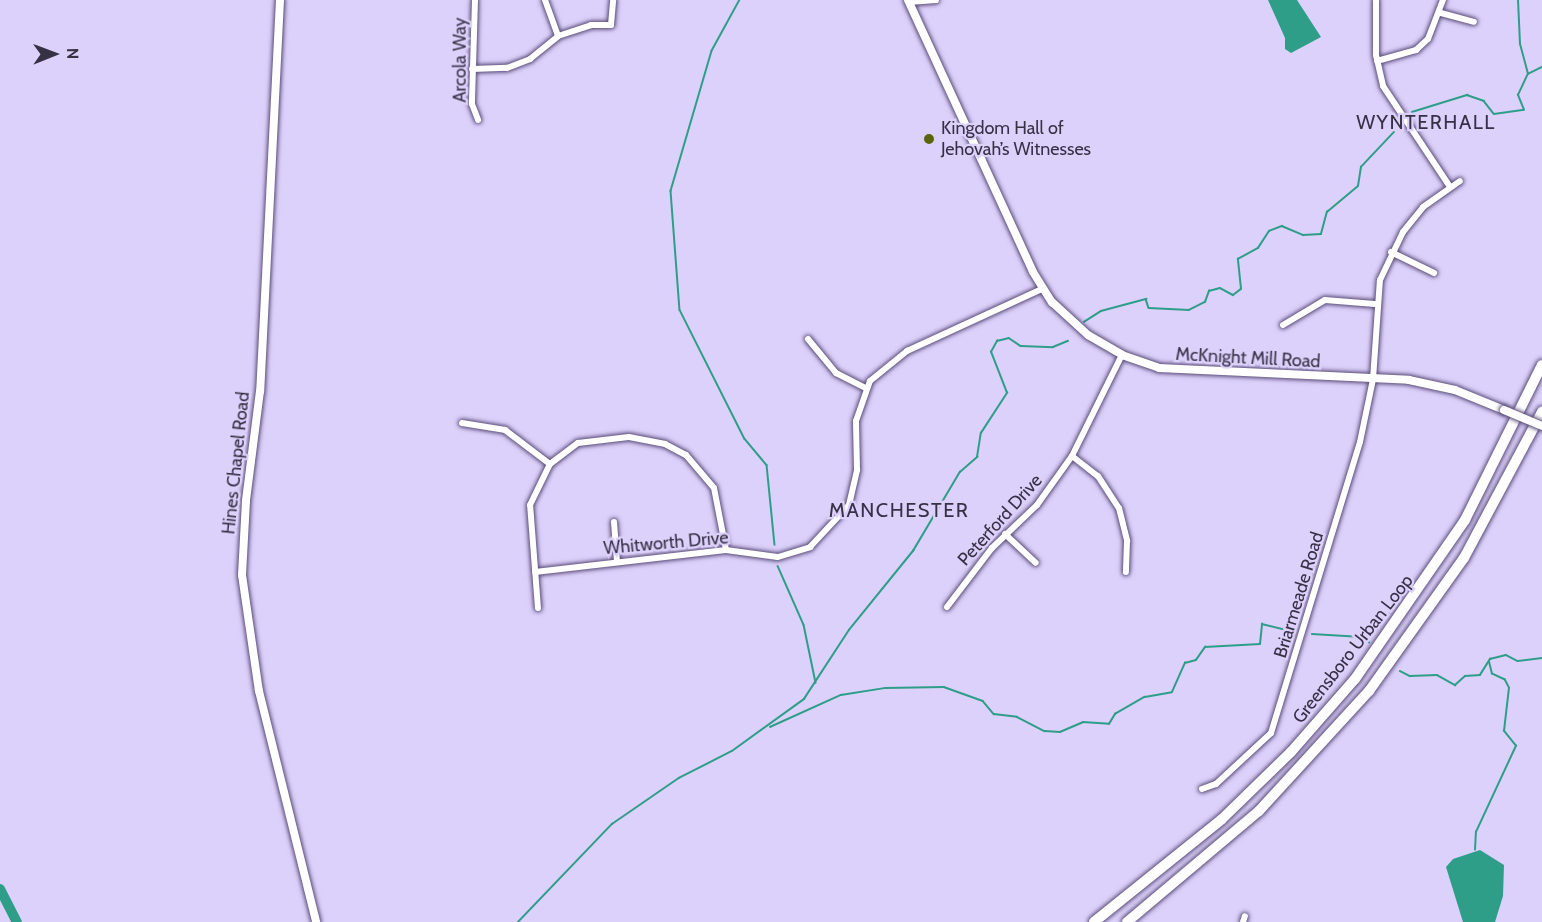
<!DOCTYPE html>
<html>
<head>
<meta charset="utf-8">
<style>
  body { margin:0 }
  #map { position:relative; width:1542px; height:922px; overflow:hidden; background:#dcd1fb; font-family:Cabin,sans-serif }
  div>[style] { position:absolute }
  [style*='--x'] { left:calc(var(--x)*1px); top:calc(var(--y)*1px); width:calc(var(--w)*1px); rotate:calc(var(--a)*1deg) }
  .water>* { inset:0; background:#2f9e89 }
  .stream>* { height:1.5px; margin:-0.75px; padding:0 0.75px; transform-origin:0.75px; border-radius:0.75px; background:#2f9e89 }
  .river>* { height:10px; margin:-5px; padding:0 5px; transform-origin:5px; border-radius:5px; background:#2f9e89 }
  .roads { filter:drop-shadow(0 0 2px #5a4c79) drop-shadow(0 0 2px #5a4c79) }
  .minor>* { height:6px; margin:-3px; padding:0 3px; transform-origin:3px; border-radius:3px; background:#fff }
  .tertiary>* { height:8px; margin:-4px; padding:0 4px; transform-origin:4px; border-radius:4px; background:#fff }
  .motorway>* { height:10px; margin:-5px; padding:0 5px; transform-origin:5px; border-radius:5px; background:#fff }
  .bridges { filter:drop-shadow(0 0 2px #5a4c79) drop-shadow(0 0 2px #5a4c79) }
  .tertiary-bridge>* { height:8px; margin:-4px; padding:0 4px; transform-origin:4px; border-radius:4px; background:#fff }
  .dots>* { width:16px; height:16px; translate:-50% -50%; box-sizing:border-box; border:3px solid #dcd1fb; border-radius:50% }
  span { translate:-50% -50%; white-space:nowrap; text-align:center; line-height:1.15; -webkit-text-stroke:4.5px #dcd1fb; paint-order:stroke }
  .street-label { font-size:18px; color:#373146 }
  .poi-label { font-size:18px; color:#373146 }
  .left { translate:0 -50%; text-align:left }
  .neighbourhood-label { font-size:20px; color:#373146; letter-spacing:1.5px }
  .north { position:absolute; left:24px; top:24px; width:60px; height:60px; -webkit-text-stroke:4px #dcd1fb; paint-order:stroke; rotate:89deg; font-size:16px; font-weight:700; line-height:24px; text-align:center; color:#373146 }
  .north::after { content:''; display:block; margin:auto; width:21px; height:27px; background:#373146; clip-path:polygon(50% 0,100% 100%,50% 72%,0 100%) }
</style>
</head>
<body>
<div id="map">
  <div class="water">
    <div style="clip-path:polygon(1268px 0,1297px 0,1321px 37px,1291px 53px,1285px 49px,1285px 38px)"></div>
    <div style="clip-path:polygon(1480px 850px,1504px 865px,1503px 896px,1495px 922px,1463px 922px,1446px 867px,1453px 859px)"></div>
  </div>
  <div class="stream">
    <div style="--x:740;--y:0;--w:58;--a:118.8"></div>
    <div style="--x:712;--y:51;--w:146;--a:106.3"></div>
    <div style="--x:671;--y:191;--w:119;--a:85.7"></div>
    <div style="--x:680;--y:310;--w:144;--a:63.3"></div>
    <div style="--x:745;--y:439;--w:34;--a:50"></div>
    <div style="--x:767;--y:465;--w:80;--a:84.3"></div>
    <div style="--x:1528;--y:74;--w:16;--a:-27"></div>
    <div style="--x:1412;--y:112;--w:58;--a:-17.2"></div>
    <div style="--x:1467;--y:95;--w:18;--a:19"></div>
    <div style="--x:1484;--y:101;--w:16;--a:52"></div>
    <div style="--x:1494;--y:114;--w:30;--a:-8"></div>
    <div style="--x:1524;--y:110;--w:16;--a:-112"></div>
    <div style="--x:1518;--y:95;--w:23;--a:-65"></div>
    <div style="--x:1528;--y:74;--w:31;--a:-105"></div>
    <div style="--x:1520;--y:44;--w:44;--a:-92.6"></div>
    <div style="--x:1084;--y:322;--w:20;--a:-33"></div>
    <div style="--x:1101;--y:311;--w:47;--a:-14.9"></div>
    <div style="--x:1146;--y:299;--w:9;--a:72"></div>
    <div style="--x:1149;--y:308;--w:40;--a:2.9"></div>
    <div style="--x:1189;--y:310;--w:18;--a:-27"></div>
    <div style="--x:1205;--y:302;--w:12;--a:-70"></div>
    <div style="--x:1209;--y:291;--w:11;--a:-15"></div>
    <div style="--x:1220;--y:288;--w:15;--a:28"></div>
    <div style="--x:1233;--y:295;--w:10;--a:-37"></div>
    <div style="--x:1241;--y:289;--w:30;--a:-96"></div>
    <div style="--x:1238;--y:259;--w:23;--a:-29"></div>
    <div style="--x:1258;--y:248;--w:20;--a:-57"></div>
    <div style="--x:1269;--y:231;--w:14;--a:-21"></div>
    <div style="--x:1282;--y:226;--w:23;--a:23"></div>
    <div style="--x:1303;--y:235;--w:18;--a:-3"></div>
    <div style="--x:1321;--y:234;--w:23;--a:-75"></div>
    <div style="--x:1327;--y:212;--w:40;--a:-40"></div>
    <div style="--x:1358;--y:186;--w:19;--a:-81"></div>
    <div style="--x:1361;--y:167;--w:48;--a:-46.7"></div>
    <div style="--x:778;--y:566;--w:64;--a:66.2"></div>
    <div style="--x:804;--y:625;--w:59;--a:78.3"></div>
    <div style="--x:1312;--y:634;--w:50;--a:3.4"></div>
    <div style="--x:1362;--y:637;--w:9;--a:36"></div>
    <div style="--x:1400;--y:671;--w:11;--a:27"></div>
    <div style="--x:1410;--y:676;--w:27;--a:-2"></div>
    <div style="--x:1437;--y:675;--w:21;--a:29"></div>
    <div style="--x:1455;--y:685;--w:13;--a:-42"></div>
    <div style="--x:1465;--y:676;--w:15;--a:-4"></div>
    <div style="--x:1480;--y:675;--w:19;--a:-58"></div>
    <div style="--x:1490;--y:659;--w:16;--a:-14"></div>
    <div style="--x:1506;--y:655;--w:13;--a:27"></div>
    <div style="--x:1518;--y:661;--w:24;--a:-7"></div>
    <div style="--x:770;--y:727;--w:78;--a:-24.3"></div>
    <div style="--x:841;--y:695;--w:45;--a:-9"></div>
    <div style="--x:885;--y:688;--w:59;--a:-1"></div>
    <div style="--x:944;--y:687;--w:41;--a:19.7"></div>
    <div style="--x:983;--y:701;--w:17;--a:50"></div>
    <div style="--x:994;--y:714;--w:23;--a:7"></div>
    <div style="--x:1017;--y:717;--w:31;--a:27"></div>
    <div style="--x:1045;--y:731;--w:15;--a:4"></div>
    <div style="--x:1060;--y:732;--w:25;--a:-23"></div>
    <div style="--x:1083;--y:722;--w:26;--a:4"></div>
    <div style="--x:1109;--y:724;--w:12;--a:-59"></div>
    <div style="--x:1115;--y:714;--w:34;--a:-30"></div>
    <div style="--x:1145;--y:697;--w:27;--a:-10"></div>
    <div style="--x:1172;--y:692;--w:32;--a:-66"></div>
    <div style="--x:1185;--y:663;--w:11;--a:-15"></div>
    <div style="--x:1196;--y:660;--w:16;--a:-55"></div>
    <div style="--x:1205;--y:647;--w:55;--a:-3.1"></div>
    <div style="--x:1260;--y:644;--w:20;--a:-84"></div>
    <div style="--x:1262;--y:624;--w:34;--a:14"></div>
    <div style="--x:1475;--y:850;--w:18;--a:-87"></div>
    <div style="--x:1476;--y:832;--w:95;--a:-65.1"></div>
    <div style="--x:1516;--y:746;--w:19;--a:-129"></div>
    <div style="--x:1504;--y:731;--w:43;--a:-83.4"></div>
    <div style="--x:1509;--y:688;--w:9;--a:-117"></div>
    <div style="--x:1505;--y:680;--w:14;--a:-155"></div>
    <div style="--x:1492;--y:674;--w:12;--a:-104"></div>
    <div style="--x:518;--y:922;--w:136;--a:-46.2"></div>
    <div style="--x:612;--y:824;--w:81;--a:-34.5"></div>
    <div style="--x:679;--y:778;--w:59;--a:-27"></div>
    <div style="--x:732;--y:751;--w:89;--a:-35.8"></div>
    <div style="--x:804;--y:699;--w:82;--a:-56.9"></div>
    <div style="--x:849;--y:630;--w:102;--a:-51"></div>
    <div style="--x:913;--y:551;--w:92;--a:-59.3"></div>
    <div style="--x:960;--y:472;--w:23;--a:-41"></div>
    <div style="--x:977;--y:457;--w:24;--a:-81"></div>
    <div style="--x:981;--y:433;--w:48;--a:-57"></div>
    <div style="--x:1007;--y:393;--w:44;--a:-111.3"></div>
    <div style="--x:991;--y:352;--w:13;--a:-61"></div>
    <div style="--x:997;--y:341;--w:12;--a:-14"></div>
    <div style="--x:1009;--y:338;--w:14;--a:34"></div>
    <div style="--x:1021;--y:346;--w:32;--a:2"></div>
    <div style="--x:1053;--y:347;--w:16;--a:-22"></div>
  </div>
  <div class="river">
    <div style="--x:0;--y:889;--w:37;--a:63"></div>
  </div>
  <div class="roads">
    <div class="minor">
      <div style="--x:475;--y:0;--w:104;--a:91.7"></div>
      <div style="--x:472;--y:104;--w:17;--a:69"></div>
      <div style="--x:545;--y:0;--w:38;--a:70"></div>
      <div style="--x:1376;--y:0;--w:55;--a:90"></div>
      <div style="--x:1376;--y:55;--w:32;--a:77"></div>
      <div style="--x:1383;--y:86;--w:121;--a:56.4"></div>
      <div style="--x:909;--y:2;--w:27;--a:-4"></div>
      <div style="--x:1441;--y:13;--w:34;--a:15"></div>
      <div style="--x:1377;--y:61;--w:41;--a:-15.8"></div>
      <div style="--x:1416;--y:50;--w:16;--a:-43"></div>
      <div style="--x:1428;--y:39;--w:42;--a:-69"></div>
      <div style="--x:472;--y:69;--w:35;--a:-2"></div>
      <div style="--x:507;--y:68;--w:25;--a:-21"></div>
      <div style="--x:530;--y:59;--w:36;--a:-39"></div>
      <div style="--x:558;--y:36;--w:35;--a:-18"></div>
      <div style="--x:591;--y:25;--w:20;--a:0"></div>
      <div style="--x:611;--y:25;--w:25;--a:-85"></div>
      <div style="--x:1391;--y:252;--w:48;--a:26"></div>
      <div style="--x:1283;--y:325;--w:49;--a:-30.8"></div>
      <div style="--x:1325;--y:300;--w:50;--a:4.6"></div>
      <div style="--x:808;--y:339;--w:44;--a:50.5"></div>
      <div style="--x:836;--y:373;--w:34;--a:27"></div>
      <div style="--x:462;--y:423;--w:44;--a:9.2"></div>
      <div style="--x:505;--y:430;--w:56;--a:37.1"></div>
      <div style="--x:1072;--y:456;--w:33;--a:38"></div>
      <div style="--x:1098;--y:476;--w:38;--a:57"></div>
      <div style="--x:1119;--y:508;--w:34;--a:76"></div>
      <div style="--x:1127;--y:541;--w:31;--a:92"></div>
      <div style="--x:614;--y:522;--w:40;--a:85.7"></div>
      <div style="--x:1005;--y:534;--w:42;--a:43.1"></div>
      <div style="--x:535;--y:572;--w:192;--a:-6.6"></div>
      <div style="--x:726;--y:550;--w:52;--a:7.7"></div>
      <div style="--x:778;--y:557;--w:34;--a:-17"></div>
      <div style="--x:810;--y:547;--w:57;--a:-47.1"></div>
      <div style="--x:849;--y:505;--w:36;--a:-77"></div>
      <div style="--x:857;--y:470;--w:49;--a:-91.2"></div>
      <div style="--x:856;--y:421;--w:42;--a:-70.7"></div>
      <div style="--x:870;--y:381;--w:48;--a:-39"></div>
      <div style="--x:907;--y:351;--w:149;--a:-24.7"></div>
      <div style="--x:947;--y:607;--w:74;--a:-52.7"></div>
      <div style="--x:992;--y:548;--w:62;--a:-43.7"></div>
      <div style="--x:1037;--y:505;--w:60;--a:-54.5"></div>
      <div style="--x:1072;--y:456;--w:113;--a:-63.7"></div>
      <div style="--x:538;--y:608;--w:103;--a:-94.4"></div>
      <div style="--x:530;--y:505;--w:46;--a:-64"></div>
      <div style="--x:550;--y:464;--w:35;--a:-37"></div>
      <div style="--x:578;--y:443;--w:51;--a:-6.7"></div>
      <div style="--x:629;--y:437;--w:37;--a:11"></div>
      <div style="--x:665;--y:444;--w:24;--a:28"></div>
      <div style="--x:686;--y:455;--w:43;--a:49.7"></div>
      <div style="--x:714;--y:488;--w:63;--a:79"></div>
      <div style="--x:1202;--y:789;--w:15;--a:-20"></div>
      <div style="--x:1216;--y:784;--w:75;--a:-42.8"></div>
      <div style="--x:1271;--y:733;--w:304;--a:-73"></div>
      <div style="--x:1360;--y:442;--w:64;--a:-78.3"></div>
      <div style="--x:1373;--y:379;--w:99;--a:-86"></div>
      <div style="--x:1380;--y:280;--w:53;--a:-64.4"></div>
      <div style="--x:1403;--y:232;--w:32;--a:-51"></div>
      <div style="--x:1423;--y:207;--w:45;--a:-35.1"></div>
      <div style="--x:1243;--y:922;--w:6;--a:-72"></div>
    </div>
    <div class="tertiary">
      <div style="--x:280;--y:0;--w:392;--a:92.9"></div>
      <div style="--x:260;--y:391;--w:111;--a:97.3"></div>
      <div style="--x:246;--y:501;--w:74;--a:93.1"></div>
      <div style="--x:242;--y:575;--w:117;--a:81.7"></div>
      <div style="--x:259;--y:691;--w:238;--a:76.1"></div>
      <div style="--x:908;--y:0;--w:299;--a:65.3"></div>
      <div style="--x:1033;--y:272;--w:36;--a:58"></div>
      <div style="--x:1052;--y:302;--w:49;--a:42.5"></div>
      <div style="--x:1088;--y:335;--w:39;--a:30"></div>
      <div style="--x:1122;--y:355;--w:39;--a:19"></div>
      <div style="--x:1159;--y:368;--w:250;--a:2.7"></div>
      <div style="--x:1409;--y:380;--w:47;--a:12.3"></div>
      <div style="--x:1455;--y:390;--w:53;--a:22.2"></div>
    </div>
    <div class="motorway">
      <div style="--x:1094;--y:922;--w:164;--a:-38.8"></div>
      <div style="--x:1222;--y:819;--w:96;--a:-44.2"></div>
      <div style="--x:1291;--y:752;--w:97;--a:-48.8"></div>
      <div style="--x:1355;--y:679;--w:193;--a:-55.3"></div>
      <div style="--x:1465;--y:520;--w:173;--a:-63.6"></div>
      <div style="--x:1127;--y:922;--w:172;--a:-40.1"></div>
      <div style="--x:1259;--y:811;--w:163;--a:-47.5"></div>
      <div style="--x:1369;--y:691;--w:163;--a:-54.5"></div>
      <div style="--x:1464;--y:558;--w:166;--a:-61.9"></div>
    </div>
  </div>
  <div class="bridges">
    <div class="tertiary-bridge">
      <div style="--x:1504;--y:410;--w:41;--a:22.8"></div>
    </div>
  </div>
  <div class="dots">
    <div style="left:929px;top:139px;background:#5a6508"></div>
  </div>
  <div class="street-label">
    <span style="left:460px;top:60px;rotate:-90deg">Arcola Way</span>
    <span style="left:1248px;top:358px;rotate:3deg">McKnight Mill Road</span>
    <span style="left:236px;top:463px;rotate:-84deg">Hines Chapel Road</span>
    <span style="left:1000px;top:520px;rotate:-48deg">Peterford Drive</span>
    <span style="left:666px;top:543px;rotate:-5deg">Whitworth Drive</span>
    <span style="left:1299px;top:595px;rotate:-73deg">Briarmeade Road</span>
    <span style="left:1353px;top:649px;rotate:-52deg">Greensboro Urban Loop</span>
  </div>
  <div class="poi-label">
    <span class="left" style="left:941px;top:139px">Kingdom Hall of<br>Jehovah’s Witnesses</span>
  </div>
  <div class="neighbourhood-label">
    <span style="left:1426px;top:122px">WYNTERHALL</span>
    <span style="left:899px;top:510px">MANCHESTER</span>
  </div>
  <div class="north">N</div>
</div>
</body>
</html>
